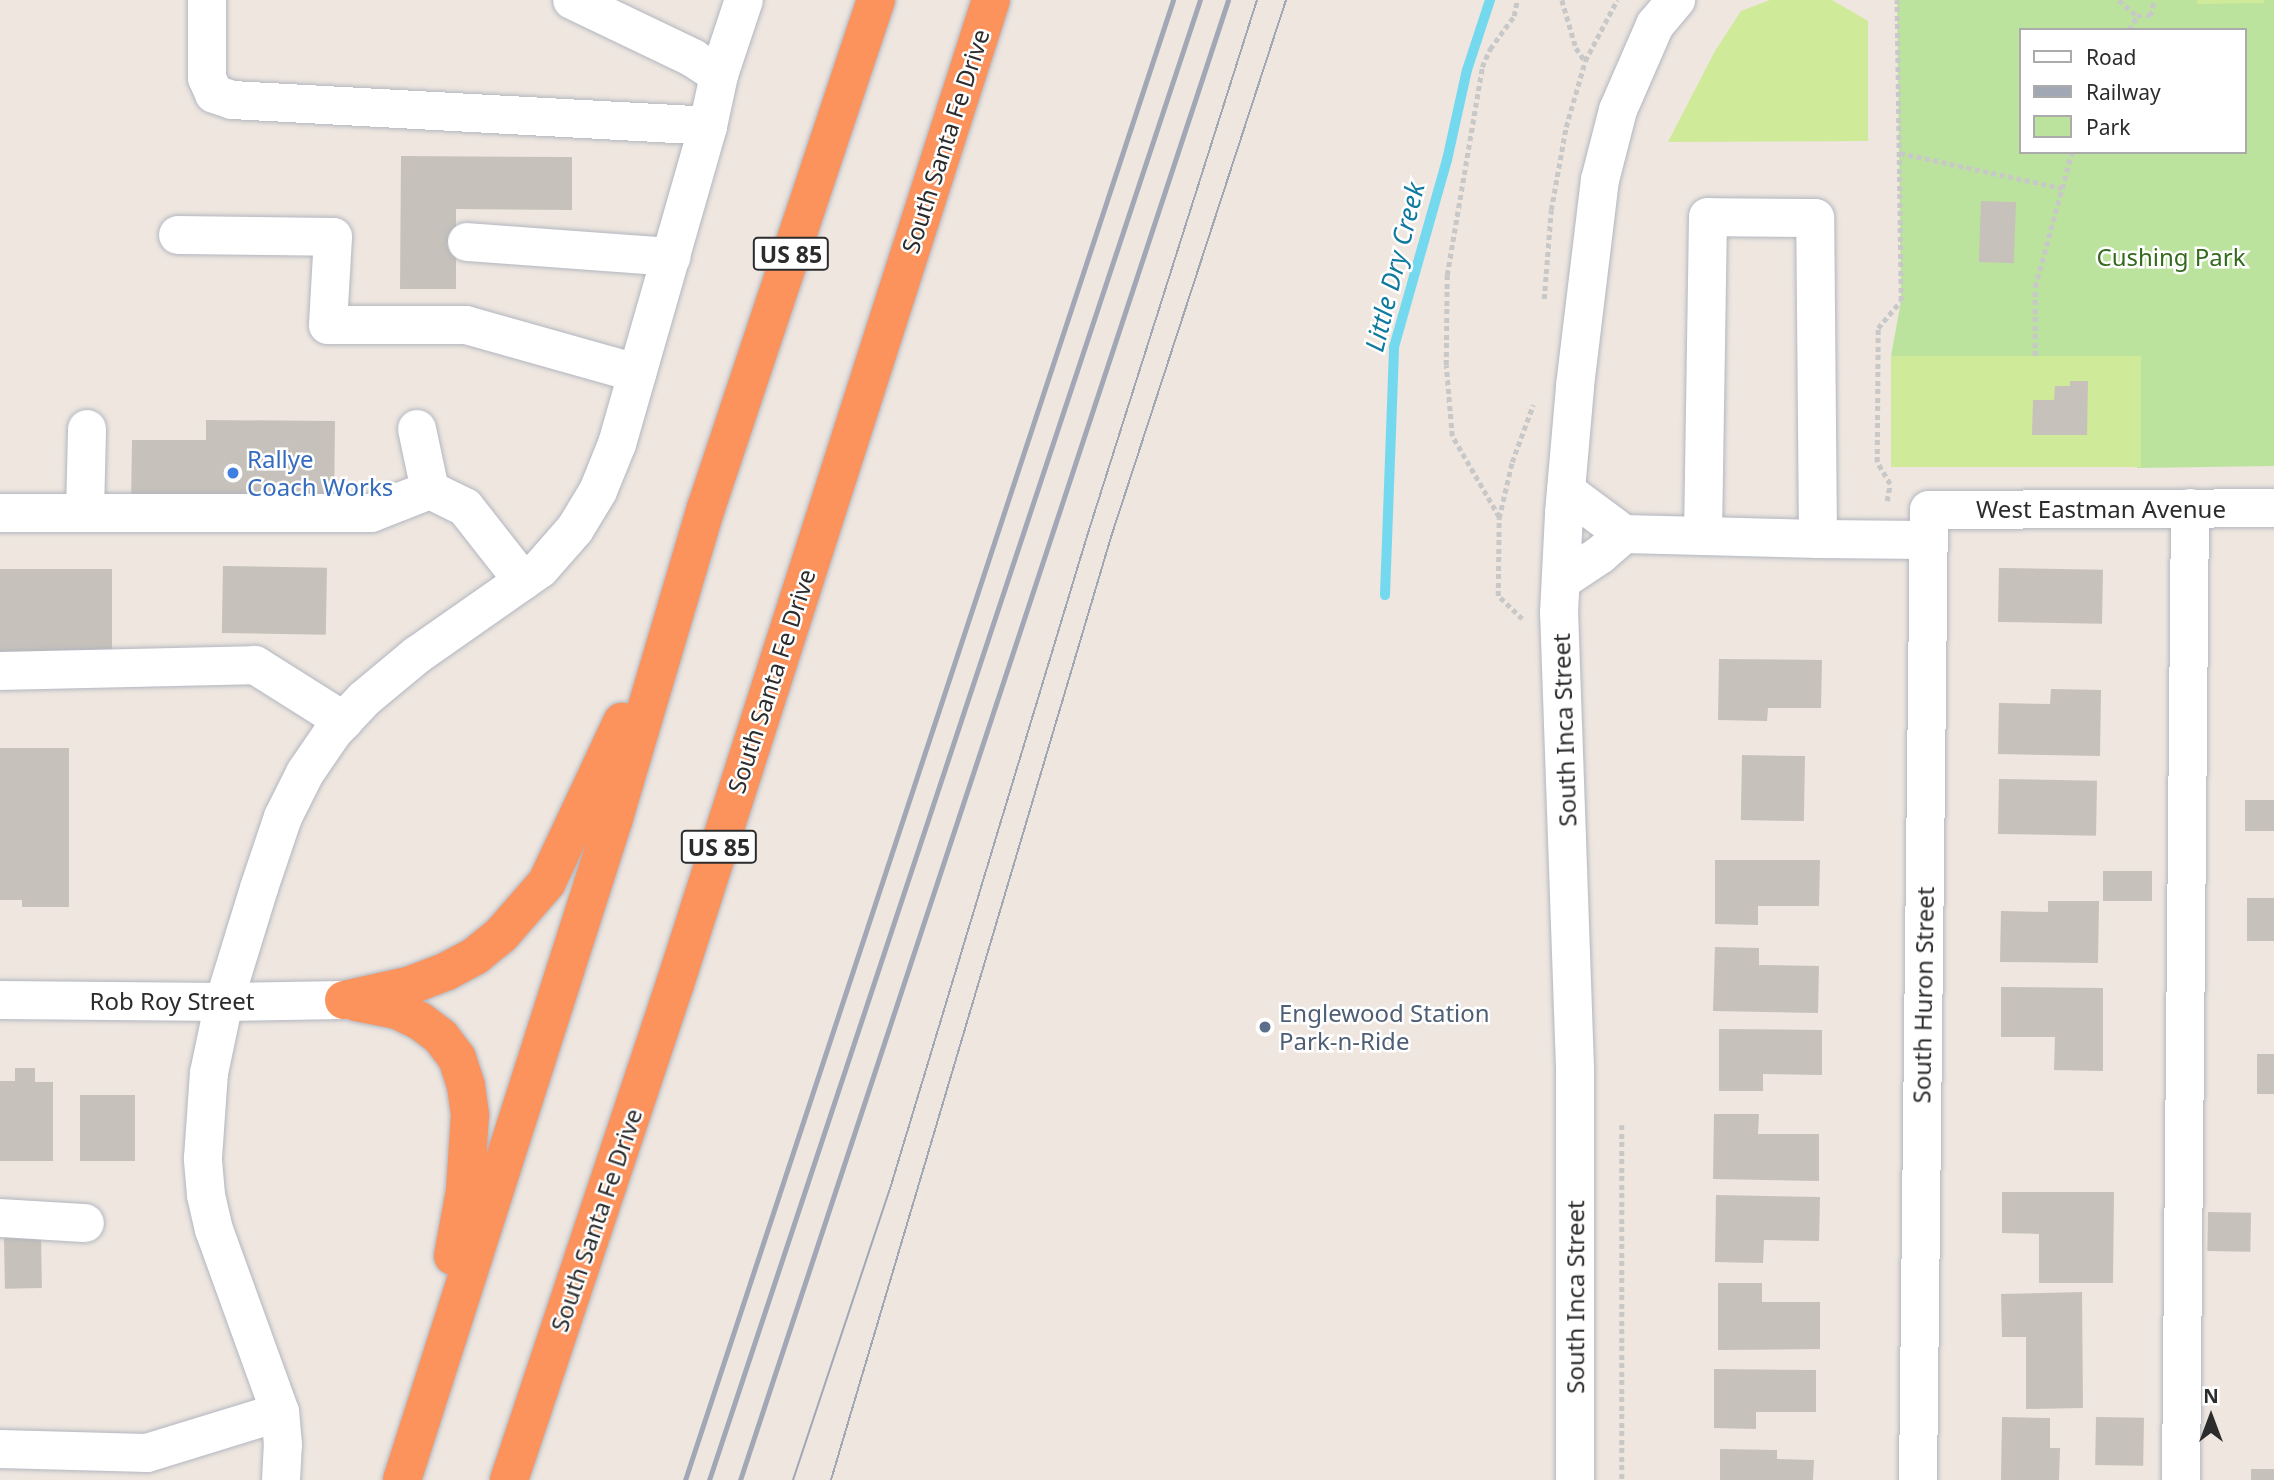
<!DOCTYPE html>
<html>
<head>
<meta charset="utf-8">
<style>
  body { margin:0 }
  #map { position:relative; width:2274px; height:1480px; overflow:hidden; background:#eee6df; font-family:"Noto Sans",sans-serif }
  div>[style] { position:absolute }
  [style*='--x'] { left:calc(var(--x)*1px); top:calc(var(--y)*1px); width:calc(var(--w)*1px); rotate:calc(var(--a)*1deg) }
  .green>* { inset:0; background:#bce39d }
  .pitch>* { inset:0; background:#cfea99; transform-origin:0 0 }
  .stream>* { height:10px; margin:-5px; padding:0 5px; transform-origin:5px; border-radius:5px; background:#74d9ee }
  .building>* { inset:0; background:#c6c1ba; transform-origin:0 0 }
  .path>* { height:4.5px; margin-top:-2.25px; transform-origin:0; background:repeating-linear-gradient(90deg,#c8c8c8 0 5px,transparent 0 8.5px) }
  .roads { filter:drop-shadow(0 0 2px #b2b6c0) drop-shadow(0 0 2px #b2b6c0) }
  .minor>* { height:38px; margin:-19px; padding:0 19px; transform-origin:19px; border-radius:19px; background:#fff }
  .highway>* { height:38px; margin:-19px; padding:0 19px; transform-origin:19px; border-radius:19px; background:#fc925c }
  .tram>* { height:2px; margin:-1px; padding:0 1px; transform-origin:1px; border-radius:1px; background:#a2a7b6 }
  .rail>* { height:5px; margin:-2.5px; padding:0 2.5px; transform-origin:2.5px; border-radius:2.5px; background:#a2a7b6 }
  .dots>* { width:19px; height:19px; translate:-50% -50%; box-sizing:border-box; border:4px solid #fff; border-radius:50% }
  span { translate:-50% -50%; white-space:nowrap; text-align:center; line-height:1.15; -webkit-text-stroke:5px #fff; paint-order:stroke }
  .shield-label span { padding:2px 5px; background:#fff; border:2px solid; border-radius:5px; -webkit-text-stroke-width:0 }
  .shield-label { font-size:23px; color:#2c2c2c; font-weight:700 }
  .street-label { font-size:24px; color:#2c2c2c }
  .park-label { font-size:24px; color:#346a1c }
  .shop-label { font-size:24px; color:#366cbe }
  .left { translate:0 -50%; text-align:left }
  .service-label { font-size:24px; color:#4e5e75 }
  .water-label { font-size:26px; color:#0f7a9e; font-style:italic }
  .legend { position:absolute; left:2019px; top:28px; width:228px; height:126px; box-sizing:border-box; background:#fff; border:2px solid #ababab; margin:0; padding:9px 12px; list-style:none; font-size:21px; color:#2c2c2c }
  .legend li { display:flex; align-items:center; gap:14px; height:35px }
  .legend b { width:35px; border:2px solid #ababab }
  .north { position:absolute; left:2176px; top:1382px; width:70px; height:70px; -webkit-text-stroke:5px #fff; paint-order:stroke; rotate:0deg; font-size:19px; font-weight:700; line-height:28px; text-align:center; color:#2c2c2c }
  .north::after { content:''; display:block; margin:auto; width:24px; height:32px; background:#2c2c2c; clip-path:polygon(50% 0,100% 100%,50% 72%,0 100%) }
</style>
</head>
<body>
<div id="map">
  <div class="green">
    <div style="clip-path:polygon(evenodd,1897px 0,2274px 0,2274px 466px,2137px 468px,2141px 356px,1891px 356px,1901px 301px,1897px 0,2020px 30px,2244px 30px,2244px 152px,2020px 152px,2020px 30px)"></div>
  </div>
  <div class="pitch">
    <div style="clip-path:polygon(1770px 0,1832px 0,1868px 21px,1868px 141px,1668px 142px,1715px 51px,1741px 11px)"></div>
    <div style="clip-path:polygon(2197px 0,2264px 0,2264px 3px,2197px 4px)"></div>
    <div style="left:1891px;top:356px;width:250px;height:111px"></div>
  </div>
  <div class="stream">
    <div style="--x:1385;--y:595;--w:248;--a:-87.9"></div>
    <div style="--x:1394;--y:347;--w:194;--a:-74.2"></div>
    <div style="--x:1447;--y:160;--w:92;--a:-77.5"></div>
    <div style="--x:1467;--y:70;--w:74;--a:-71.8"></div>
  </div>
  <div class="building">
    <div style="clip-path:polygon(401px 156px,572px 157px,572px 210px,456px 209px,456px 289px,400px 289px)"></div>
    <div style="left:1981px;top:201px;width:35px;height:61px;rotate:2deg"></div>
    <div style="clip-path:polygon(2070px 381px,2088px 381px,2087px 435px,2032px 435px,2033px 400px,2054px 400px,2055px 386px,2070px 386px)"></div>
    <div style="clip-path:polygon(206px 420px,335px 421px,334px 507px,131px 506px,132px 440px,206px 440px)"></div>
    <div style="left:223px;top:566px;width:104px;height:67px;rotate:1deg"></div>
    <div style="left:1999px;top:568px;width:104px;height:54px;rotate:1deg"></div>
    <div style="left:0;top:569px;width:112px;height:85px"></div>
    <div style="clip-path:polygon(1719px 659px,1822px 660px,1821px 708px,1768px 708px,1767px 721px,1718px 720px)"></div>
    <div style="clip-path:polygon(2051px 689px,2101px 690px,2100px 756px,1998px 754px,1999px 703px,2050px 704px)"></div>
    <div style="clip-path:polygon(0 748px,69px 748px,69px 907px,22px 907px,22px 900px,0 900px)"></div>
    <div style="left:1742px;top:755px;width:63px;height:65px;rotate:1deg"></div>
    <div style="left:1999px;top:779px;width:98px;height:55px;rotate:1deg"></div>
    <div style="left:2274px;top:800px;width:31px;height:29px;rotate:90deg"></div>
    <div style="clip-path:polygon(1715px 860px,1820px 860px,1819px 906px,1758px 906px,1758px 925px,1715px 924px)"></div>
    <div style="left:2152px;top:871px;width:30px;height:49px;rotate:90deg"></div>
    <div style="left:2247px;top:898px;width:27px;height:43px"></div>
    <div style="clip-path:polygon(2048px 901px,2099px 901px,2098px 963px,2000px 962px,2001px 911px,2048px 912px)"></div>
    <div style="clip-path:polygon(1715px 947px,1759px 948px,1759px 965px,1819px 966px,1818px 1013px,1713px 1011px)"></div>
    <div style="clip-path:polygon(2001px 987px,2103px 988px,2103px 1071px,2054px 1070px,2055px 1037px,2001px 1037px)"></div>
    <div style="clip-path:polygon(1719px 1029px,1822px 1030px,1822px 1075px,1763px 1074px,1763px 1091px,1719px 1091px)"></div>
    <div style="left:2257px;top:1054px;width:17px;height:40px"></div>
    <div style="clip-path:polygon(15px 1068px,35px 1068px,35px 1082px,53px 1082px,53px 1161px,0 1161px,0 1081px,15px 1081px)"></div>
    <div style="left:80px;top:1095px;width:55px;height:66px"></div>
    <div style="clip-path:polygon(1714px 1114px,1759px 1114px,1758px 1134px,1819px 1134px,1819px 1181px,1713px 1179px)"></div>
    <div style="clip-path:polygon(2002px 1192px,2114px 1192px,2113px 1283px,2039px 1283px,2039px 1234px,2002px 1233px)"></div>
    <div style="clip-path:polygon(1716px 1195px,1820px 1197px,1819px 1241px,1764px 1240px,1763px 1263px,1715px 1262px)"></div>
    <div style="left:2208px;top:1212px;width:43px;height:39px;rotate:1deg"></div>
    <div style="left:41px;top:1236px;width:52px;height:37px;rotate:89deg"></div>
    <div style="clip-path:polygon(1718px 1283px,1762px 1283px,1762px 1302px,1820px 1302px,1820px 1349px,1718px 1350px)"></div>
    <div style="clip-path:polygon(2082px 1292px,2083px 1408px,2026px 1409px,2026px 1337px,2002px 1337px,2001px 1294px)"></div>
    <div style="clip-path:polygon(1714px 1369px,1816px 1370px,1816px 1412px,1756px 1412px,1756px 1429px,1714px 1428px)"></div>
    <div style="clip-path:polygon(2002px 1417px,2050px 1418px,2050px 1448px,2060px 1448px,2059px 1480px,2001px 1480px)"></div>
    <div style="left:2096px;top:1417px;width:48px;height:48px;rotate:1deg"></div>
    <div style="clip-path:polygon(1720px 1449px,1777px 1450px,1777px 1459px,1814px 1460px,1813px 1480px,1720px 1480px)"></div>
    <div style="left:2251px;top:1469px;width:23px;height:11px"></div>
  </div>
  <div class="path">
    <div style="--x:1562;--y:0;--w:50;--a:73.7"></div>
    <div style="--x:1576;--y:48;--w:16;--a:55"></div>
    <div style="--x:2119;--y:0;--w:24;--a:42"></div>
    <div style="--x:2137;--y:16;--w:13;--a:0"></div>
    <div style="--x:2150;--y:16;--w:16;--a:-76"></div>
    <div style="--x:2129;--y:30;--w:16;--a:-60"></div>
    <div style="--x:1900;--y:153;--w:166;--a:12.2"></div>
    <div style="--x:1544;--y:299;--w:89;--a:-85.5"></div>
    <div style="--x:1551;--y:210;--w:84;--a:-79.8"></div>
    <div style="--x:1566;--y:127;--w:69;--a:-73.9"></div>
    <div style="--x:1585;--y:61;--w:69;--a:-62.3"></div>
    <div style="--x:2035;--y:356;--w:69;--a:-90"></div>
    <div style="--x:2035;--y:287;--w:140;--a:-74.7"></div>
    <div style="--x:1887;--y:501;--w:17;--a:-80"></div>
    <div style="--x:1890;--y:484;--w:26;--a:-121"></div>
    <div style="--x:1877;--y:462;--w:134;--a:-89.6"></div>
    <div style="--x:1878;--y:328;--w:35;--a:-50"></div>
    <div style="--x:1901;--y:301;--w:301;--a:-90.8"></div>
    <div style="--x:1499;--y:517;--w:94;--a:-120.1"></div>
    <div style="--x:1452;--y:436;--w:71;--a:-94.8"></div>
    <div style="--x:1446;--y:365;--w:90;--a:-89.4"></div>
    <div style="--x:1447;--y:275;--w:211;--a:-80.4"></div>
    <div style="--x:1482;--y:67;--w:20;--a:-66"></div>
    <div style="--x:1490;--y:49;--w:41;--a:-54"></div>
    <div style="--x:1514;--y:16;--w:16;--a:-79"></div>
    <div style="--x:1522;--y:619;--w:33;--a:-136"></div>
    <div style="--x:1498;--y:596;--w:78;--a:-89.3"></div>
    <div style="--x:1499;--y:518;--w:57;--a:-76.9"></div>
    <div style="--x:1512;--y:462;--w:61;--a:-69.8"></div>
    <div style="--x:1622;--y:1125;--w:355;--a:90"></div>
  </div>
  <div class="roads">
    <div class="minor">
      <div style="--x:207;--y:0;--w:78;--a:90"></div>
      <div style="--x:207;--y:78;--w:17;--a:66"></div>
      <div style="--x:214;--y:94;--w:19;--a:18"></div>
      <div style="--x:232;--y:100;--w:477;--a:3.1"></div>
      <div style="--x:719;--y:75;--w:79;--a:-71.6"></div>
      <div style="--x:178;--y:235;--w:155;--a:0.7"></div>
      <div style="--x:333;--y:237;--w:88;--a:93.3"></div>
      <div style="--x:328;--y:325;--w:138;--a:0"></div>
      <div style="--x:466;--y:325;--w:178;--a:15.7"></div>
      <div style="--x:467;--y:242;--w:205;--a:4.2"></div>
      <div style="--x:417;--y:429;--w:62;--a:78"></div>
      <div style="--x:1566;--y:491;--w:72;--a:36.6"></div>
      <div style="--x:1624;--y:534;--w:79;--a:1.5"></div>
      <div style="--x:0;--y:513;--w:371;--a:0"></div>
      <div style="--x:371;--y:513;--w:63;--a:-21.3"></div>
      <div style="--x:430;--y:490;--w:39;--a:26"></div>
      <div style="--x:465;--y:507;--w:94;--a:51.9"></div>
      <div style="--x:85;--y:513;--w:84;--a:-88.6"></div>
      <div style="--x:1818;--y:539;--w:321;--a:-90.5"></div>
      <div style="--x:1815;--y:218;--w:107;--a:-179.5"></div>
      <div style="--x:1708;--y:217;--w:319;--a:90.9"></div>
      <div style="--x:1703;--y:536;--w:115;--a:1.5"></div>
      <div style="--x:1818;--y:539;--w:110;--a:0.5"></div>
      <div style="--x:1561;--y:581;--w:47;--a:-33.7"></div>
      <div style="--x:1600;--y:555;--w:32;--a:-41"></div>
      <div style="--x:0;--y:671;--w:255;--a:-1.3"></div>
      <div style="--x:255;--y:665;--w:105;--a:32.2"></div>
      <div style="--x:0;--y:1000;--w:224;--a:0.5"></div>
      <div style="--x:224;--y:1002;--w:120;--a:-1"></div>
      <div style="--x:0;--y:1218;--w:85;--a:3.4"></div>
      <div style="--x:0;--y:1449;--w:147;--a:1.6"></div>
      <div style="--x:147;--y:1453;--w:139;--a:-17.1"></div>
      <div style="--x:281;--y:1480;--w:35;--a:-87"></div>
      <div style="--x:283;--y:1445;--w:33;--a:-95"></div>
      <div style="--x:280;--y:1412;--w:194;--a:-109.9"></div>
      <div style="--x:214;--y:1230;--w:36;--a:-103"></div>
      <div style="--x:206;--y:1195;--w:37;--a:-95"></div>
      <div style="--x:203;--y:1158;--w:85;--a:-86"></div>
      <div style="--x:209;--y:1073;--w:73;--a:-78.1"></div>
      <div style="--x:224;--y:1002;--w:119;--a:-72.9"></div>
      <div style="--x:259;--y:888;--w:75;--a:-71.3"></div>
      <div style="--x:283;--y:817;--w:49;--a:-63.4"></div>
      <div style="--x:305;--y:773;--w:50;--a:-55.7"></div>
      <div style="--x:333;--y:732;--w:45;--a:-46.8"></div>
      <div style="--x:364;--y:699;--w:69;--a:-39.7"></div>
      <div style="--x:417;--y:655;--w:150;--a:-35"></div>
      <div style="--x:540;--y:569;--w:53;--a:-48.8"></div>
      <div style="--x:575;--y:529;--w:44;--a:-58.8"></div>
      <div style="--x:598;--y:491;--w:51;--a:-68"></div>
      <div style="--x:617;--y:444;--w:331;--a:-74"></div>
      <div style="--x:708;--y:126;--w:52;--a:-77.8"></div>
      <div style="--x:719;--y:75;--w:31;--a:-147"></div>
      <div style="--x:693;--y:58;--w:134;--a:-154.4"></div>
      <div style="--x:1575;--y:1480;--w:412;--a:-90"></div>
      <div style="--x:1575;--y:1068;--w:455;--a:-92"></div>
      <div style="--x:1559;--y:613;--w:100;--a:-87.1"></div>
      <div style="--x:1564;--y:513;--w:127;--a:-85"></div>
      <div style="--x:1575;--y:386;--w:208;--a:-83.1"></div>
      <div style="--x:1600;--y:180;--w:72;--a:-75.6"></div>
      <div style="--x:1618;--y:110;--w:93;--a:-66.5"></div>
      <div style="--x:1655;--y:25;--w:33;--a:-50"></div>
      <div style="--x:1918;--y:1480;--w:970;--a:-89.35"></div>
      <div style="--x:1929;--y:510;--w:345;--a:-0.3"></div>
      <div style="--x:2181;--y:1480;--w:972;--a:-89.47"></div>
    </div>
    <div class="highway">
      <div style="--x:344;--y:1000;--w:69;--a:-12.6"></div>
      <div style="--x:411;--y:985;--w:39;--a:-21"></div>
      <div style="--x:447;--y:971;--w:32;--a:-28"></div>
      <div style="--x:475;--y:956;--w:33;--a:-39"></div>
      <div style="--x:501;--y:935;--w:70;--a:-49"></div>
      <div style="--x:547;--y:882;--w:177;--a:-64.9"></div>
      <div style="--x:356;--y:1002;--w:42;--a:11"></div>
      <div style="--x:397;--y:1010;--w:25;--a:26"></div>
      <div style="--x:420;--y:1021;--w:26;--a:37"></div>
      <div style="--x:441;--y:1037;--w:26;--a:53"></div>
      <div style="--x:457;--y:1058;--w:29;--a:72"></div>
      <div style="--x:466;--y:1086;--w:29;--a:82"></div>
      <div style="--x:470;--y:1115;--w:76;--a:93.8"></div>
      <div style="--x:465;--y:1191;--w:66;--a:100.5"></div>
      <div style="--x:402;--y:1480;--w:695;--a:-72.24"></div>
      <div style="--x:614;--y:818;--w:323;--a:-73.5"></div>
      <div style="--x:706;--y:508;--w:536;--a:-71.5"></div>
      <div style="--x:509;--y:1480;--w:523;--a:-71.5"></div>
      <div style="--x:675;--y:984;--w:1033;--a:-72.2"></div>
    </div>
  </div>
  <div class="tram">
    <div style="--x:793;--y:1480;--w:304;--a:-71.6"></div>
    <div style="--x:889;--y:1192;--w:688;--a:-73.2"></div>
    <div style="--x:1088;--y:533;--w:559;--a:-72.41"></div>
    <div style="--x:831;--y:1480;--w:987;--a:-73.46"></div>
    <div style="--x:1112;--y:534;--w:562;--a:-71.95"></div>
  </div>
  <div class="rail">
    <div style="--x:685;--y:1480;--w:1558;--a:-71.75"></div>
    <div style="--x:709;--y:1480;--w:1559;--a:-71.65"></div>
    <div style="--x:740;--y:1480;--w:1558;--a:-71.75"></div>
  </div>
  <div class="dots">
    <div style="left:233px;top:473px;background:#3f7fe0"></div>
    <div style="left:1265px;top:1027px;background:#5c6f8a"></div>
  </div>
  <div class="shield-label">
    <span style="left:791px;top:254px">US 85</span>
    <span style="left:719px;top:847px">US 85</span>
  </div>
  <div class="street-label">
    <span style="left:945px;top:141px;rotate:-72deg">South Santa Fe Drive</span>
    <span style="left:2101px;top:509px">West Eastman Avenue</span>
    <span style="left:771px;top:681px;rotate:-72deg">South Santa Fe Drive</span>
    <span style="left:1564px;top:730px;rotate:-92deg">South Inca Street</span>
    <span style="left:1923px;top:995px;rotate:-89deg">South Huron Street</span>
    <span style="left:172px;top:1001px">Rob Roy Street</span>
    <span style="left:596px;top:1220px;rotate:-71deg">South Santa Fe Drive</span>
    <span style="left:1575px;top:1297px;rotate:-90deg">South Inca Street</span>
  </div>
  <div class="park-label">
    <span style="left:2171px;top:257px">Cushing Park</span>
  </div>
  <div class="shop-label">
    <span class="left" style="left:247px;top:473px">Rallye<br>Coach Works</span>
  </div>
  <div class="service-label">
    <span class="left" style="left:1279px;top:1027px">Englewood Station<br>Park-n-Ride</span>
  </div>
  <div class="water-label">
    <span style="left:1395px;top:267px;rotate:-76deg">Little Dry Creek</span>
  </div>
  <ul class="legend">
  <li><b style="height:9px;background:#fff"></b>Road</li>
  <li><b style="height:9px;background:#a2a7b6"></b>Railway</li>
  <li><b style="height:19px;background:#bce39d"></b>Park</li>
  </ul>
  <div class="north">N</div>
</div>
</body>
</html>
